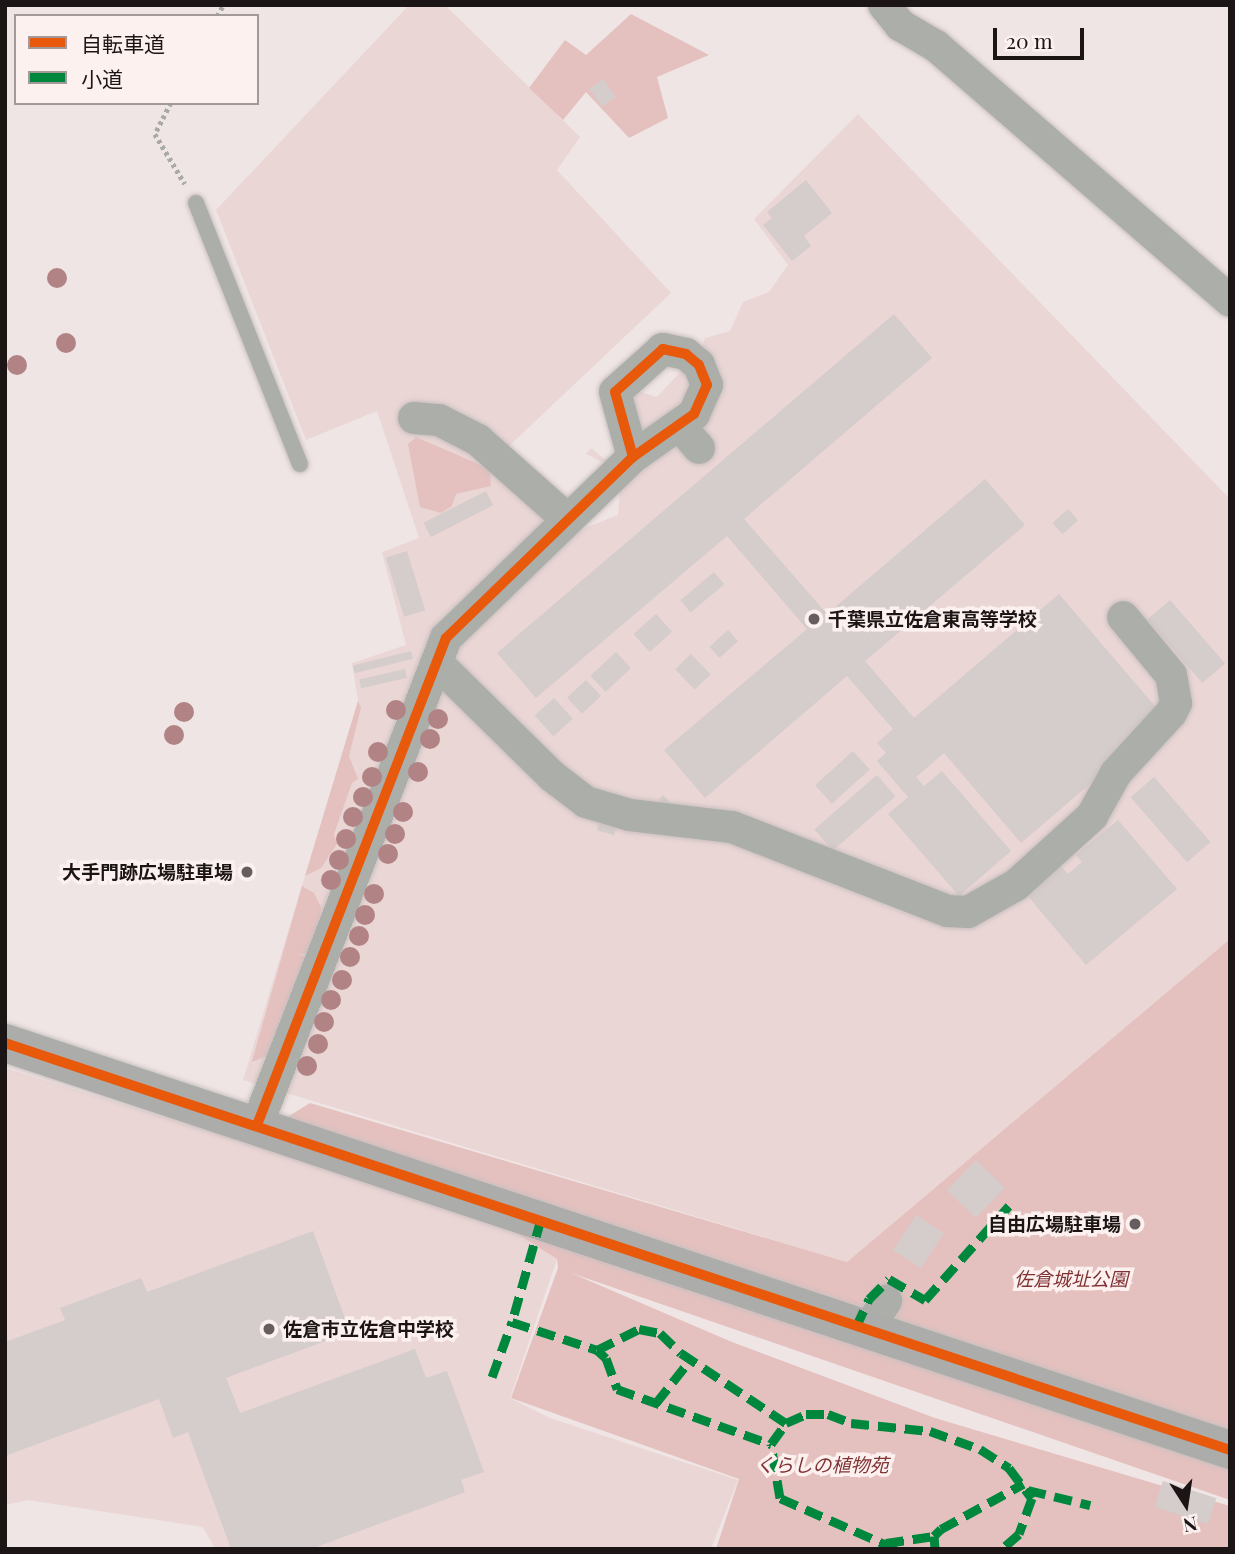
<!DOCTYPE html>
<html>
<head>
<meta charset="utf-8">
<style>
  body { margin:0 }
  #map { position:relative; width:1235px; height:1554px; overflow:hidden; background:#f0e5e5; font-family:"Playfair Display","Noto Sans JP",serif }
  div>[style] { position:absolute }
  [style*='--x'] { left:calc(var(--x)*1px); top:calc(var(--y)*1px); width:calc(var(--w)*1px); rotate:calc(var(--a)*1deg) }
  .built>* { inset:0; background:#ead6d5 }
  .green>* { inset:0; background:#e4c1bf }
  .building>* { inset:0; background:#d5cccc; transform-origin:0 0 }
  .path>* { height:4.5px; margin-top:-2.25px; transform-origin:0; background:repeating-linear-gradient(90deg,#a9a9a6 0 3.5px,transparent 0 7px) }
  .roads { filter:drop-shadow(0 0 2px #c9c0c0) drop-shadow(0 0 2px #c9c0c0) }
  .lane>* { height:16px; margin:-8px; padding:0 8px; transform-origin:8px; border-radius:8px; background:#acaeaa }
  .street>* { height:32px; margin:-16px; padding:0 16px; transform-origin:16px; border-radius:16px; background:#acaeaa }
  .secondary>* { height:38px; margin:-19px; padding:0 19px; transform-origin:19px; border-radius:19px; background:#acadaa }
  .quiet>* { height:9px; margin-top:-4.5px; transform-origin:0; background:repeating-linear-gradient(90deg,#00873e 0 18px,transparent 0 27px) }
  .cycleway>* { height:10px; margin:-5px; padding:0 5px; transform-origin:5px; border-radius:5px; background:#e8590c }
  .trees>* { width:20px; height:20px; margin:-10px; border-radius:50%; background:#b28384 }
  .dots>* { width:19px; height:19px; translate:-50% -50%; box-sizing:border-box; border:4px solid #fdf1f0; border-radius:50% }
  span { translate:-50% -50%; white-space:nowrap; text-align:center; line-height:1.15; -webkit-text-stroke:7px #fdf1f0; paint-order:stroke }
  .poi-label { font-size:19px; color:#1c1515; font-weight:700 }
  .left { translate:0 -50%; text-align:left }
  .right { translate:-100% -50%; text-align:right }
  .park-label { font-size:19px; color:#803334; font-style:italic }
  .frame { position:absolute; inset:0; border:7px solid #1c1515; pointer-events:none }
  .legend { position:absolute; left:14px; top:14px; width:245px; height:91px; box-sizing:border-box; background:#fdf1f0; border:2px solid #a39998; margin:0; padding:9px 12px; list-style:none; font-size:21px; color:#1c1515 }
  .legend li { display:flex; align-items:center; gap:14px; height:35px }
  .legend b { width:35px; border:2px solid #a39998 }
  .north { position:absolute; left:1151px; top:1470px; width:70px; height:70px; -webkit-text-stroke:5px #fdf1f0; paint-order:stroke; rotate:168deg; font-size:19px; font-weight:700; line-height:28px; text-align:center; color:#1c1515 }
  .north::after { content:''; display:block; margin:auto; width:24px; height:32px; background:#1c1515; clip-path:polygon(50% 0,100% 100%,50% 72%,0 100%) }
  .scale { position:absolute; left:993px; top:28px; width:91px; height:32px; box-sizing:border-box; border:4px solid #1c1515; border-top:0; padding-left:9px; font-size:21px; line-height:24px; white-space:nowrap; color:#1c1515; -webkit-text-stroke:5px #fdf1f0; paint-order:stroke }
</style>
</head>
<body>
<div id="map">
  <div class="built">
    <div style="clip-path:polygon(409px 5px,445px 5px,580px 137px,557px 170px,671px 293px,508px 447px,572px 533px,618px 515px,620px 486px,614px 468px,586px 454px,591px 448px,604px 459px,615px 455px,629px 403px,637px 391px,657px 397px,701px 349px,705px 338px,730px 331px,743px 302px,769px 292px,788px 265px,754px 219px,858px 114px,1230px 499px,1230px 939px,847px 1262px,243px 1080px,358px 701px,352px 663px,406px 645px,382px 552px,419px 538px,377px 411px,306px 440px,216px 210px)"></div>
    <div style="clip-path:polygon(5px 1068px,495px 1220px,557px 1259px,510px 1398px,550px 1418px,738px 1480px,712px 1546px,718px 1549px,215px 1549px,203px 1527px,28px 1500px,5px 1505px)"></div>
  </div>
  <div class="green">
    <div style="clip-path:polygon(631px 14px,709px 55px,657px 77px,668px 118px,629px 138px,586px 92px,563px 120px,529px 88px,565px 40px,586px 55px)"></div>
    <div style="clip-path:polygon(416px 437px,490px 469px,491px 486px,456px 494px,452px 506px,441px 513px,420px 507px,408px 444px)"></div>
    <div style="clip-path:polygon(358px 701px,361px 708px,349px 756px,358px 779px,352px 783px,334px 834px,337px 844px,321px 868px,305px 876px)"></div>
    <div style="clip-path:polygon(302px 886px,314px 893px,321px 907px,320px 923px,308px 953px,298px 955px,307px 956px,269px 1055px,252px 1062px,248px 1075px)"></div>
    <div style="clip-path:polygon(1230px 939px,1230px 1500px,571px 1273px,732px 1342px,935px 1418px,1230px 1506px,1230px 1549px,716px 1549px,739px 1479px,511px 1398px,558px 1268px,557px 1259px,495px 1220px,249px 1141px,310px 1103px,847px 1262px)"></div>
  </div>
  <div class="building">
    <div style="left:603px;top:79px;width:22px;height:17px;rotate:54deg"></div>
    <div style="clip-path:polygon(806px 180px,832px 213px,804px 236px,811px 246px,792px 261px,763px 225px,772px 218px,767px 212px)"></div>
    <div style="clip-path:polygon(894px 314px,932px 358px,744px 519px,827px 614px,985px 479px,1025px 525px,865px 661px,914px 718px,1059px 594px,1166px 719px,1021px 843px,944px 753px,916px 777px,924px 786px,942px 771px,1011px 851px,959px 896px,888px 814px,908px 797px,877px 761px,886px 753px,877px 743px,893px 729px,847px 676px,705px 798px,664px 750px,807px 629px,727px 536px,536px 698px,497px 653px)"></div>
    <div style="left:486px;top:491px;width:16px;height:70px;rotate:63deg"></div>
    <div style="left:1068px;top:509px;width:15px;height:21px;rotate:48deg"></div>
    <div style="left:407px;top:551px;width:62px;height:22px;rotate:73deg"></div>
    <div style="left:714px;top:572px;width:16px;height:44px;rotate:50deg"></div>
    <div style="left:1170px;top:600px;width:84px;height:30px;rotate:49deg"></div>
    <div style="left:656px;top:614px;width:24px;height:30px;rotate:48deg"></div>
    <div style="left:728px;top:630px;width:15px;height:25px;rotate:48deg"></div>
    <div style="left:411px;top:651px;width:8px;height:60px;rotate:76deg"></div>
    <div style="left:616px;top:652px;width:22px;height:35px;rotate:47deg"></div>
    <div style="left:691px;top:654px;width:28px;height:22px;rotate:46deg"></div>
    <div style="left:405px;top:669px;width:9px;height:47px;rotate:77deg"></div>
    <div style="left:586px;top:680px;width:22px;height:26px;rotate:47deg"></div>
    <div style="left:554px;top:698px;width:28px;height:26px;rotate:48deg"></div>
    <div style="left:853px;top:751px;width:25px;height:51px;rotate:48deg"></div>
    <div style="left:877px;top:775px;width:28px;height:83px;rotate:49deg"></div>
    <div style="left:1154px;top:777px;width:86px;height:31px;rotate:49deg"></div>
    <div style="clip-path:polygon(663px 795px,674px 807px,669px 811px,659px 799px)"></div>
    <div style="left:602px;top:812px;width:18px;height:19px;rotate:16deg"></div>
    <div style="clip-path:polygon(1118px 820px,1177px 889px,1086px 965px,1026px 894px,1060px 865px,1068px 874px,1082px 862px,1076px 855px)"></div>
    <div style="left:976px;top:1160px;width:40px;height:42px;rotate:44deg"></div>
    <div style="left:916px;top:1215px;width:33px;height:42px;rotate:33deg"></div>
    <div style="clip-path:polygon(313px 1231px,350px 1332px,226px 1378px,240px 1413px,415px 1349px,426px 1378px,447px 1371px,484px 1472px,461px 1480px,465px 1492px,311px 1549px,231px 1549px,188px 1432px,173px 1438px,159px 1399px,5px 1456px,5px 1342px,65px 1320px,60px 1308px,141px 1278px,147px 1292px)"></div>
    <div style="left:1163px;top:1481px;width:56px;height:27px;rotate:18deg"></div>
  </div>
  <div class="path">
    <div style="--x:217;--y:16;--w:13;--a:-61"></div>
    <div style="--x:171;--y:103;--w:35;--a:117"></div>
    <div style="--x:155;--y:134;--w:58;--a:59"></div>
  </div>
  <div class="roads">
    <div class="lane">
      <div style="--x:196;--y:203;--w:281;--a:68.3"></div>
    </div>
    <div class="street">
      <div style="--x:884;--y:5;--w:26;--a:51"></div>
      <div style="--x:900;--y:25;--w:42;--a:30.3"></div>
      <div style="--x:936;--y:46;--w:389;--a:40.9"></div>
      <div style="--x:414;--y:418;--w:25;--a:5"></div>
      <div style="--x:439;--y:420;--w:44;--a:27.1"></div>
      <div style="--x:478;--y:440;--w:120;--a:41.6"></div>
      <div style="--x:680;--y:426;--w:29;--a:49"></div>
      <div style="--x:438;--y:664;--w:160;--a:44.5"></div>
      <div style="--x:552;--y:776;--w:43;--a:37.4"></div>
      <div style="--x:586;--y:802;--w:46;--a:16.5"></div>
      <div style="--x:630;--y:815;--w:103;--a:6.7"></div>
      <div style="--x:732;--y:827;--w:232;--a:21.3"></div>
      <div style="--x:948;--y:911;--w:20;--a:3"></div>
      <div style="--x:968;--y:912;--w:55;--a:-29.4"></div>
      <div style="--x:1016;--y:885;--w:103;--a:-42.2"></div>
      <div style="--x:1092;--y:816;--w:49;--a:-60.8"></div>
      <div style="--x:1116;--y:773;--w:81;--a:-47.5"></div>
      <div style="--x:1171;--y:713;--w:11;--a:-63"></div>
      <div style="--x:1176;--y:703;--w:28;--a:-100"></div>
      <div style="--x:1171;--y:675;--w:75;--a:-129.6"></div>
      <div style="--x:257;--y:1125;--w:522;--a:-68.79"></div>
      <div style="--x:446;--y:638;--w:260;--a:-44.1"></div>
      <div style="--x:633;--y:457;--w:75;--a:-35.2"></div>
      <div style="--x:694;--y:414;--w:32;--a:-66"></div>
      <div style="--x:707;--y:385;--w:22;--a:-112"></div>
      <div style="--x:699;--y:365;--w:17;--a:-140"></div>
      <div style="--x:686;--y:354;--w:24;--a:-168"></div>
      <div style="--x:663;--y:349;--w:64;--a:138.1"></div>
      <div style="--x:615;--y:392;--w:67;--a:74.5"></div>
      <div style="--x:867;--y:1331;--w:36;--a:-58"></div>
    </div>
    <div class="secondary">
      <div style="--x:5;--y:1043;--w:1291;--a:18.38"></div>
    </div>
  </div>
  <div class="quiet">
    <div style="--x:541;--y:1219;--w:107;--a:105.7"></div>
    <div style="--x:512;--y:1322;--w:89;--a:18.2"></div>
    <div style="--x:597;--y:1350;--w:12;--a:42"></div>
    <div style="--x:606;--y:1358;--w:33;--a:70"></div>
    <div style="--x:617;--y:1389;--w:164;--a:19.7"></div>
    <div style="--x:856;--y:1327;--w:31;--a:-65"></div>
    <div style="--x:869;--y:1299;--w:28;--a:-45"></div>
    <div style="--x:889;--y:1279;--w:42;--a:30.3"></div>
    <div style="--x:925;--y:1300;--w:134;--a:-48.3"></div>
    <div style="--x:597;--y:1350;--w:47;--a:-26.6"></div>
    <div style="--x:639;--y:1329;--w:21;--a:11"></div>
    <div style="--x:660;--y:1333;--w:29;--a:44"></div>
    <div style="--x:681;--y:1353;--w:126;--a:33.7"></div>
    <div style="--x:492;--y:1377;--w:59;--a:-70"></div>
    <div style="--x:656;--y:1403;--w:56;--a:-51.5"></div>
    <div style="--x:1028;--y:1490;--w:64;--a:13.6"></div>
    <div style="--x:886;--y:1543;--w:49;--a:-8.3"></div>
    <div style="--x:896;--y:1549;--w:127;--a:-156.3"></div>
    <div style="--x:780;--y:1498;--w:55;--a:-99.5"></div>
    <div style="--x:771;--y:1444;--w:26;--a:-54"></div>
    <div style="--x:786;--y:1423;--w:22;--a:-24"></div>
    <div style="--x:806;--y:1414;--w:22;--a:0"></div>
    <div style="--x:828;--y:1414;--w:25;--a:21"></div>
    <div style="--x:851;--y:1423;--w:79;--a:5.8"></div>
    <div style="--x:930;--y:1431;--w:53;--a:19.8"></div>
    <div style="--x:980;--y:1449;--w:35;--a:33"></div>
    <div style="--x:1009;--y:1468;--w:38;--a:53"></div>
    <div style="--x:1032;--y:1498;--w:38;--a:110"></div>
    <div style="--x:1019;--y:1534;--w:23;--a:139"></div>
    <div style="--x:935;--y:1549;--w:13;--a:-94"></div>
    <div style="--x:934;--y:1536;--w:10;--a:-45"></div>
    <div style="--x:941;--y:1529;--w:94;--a:-28.8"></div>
  </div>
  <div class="cycleway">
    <div style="--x:5;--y:1043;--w:1291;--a:18.38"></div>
    <div style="--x:257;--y:1125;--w:522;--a:-68.79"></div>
    <div style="--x:446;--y:638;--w:260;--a:-44.1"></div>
    <div style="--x:633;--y:457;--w:75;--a:-35.2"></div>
    <div style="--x:694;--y:414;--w:32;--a:-66"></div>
    <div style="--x:707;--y:385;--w:22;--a:-112"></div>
    <div style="--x:699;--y:365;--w:17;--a:-140"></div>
    <div style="--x:686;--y:354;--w:24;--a:-168"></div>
    <div style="--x:663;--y:349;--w:64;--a:138.1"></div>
    <div style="--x:615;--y:392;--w:67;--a:74.5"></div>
  </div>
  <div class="trees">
    <div style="left:57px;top:278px"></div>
    <div style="left:66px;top:343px"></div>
    <div style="left:17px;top:365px"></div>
    <div style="left:396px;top:710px"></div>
    <div style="left:184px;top:712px"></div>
    <div style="left:438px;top:719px"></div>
    <div style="left:174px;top:735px"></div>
    <div style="left:430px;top:739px"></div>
    <div style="left:378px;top:752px"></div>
    <div style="left:418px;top:772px"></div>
    <div style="left:372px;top:777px"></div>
    <div style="left:363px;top:797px"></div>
    <div style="left:403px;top:812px"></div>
    <div style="left:353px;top:817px"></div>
    <div style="left:395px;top:834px"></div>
    <div style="left:346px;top:839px"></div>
    <div style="left:388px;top:854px"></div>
    <div style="left:339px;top:860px"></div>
    <div style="left:331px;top:880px"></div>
    <div style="left:374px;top:894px"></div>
    <div style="left:365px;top:915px"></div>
    <div style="left:359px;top:936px"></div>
    <div style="left:350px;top:957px"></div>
    <div style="left:342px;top:980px"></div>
    <div style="left:331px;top:1000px"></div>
    <div style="left:324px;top:1022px"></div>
    <div style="left:318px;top:1044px"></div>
    <div style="left:307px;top:1066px"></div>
  </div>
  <div class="dots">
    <div style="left:814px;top:619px;background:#665e5e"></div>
    <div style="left:247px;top:872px;background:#665e5e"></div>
    <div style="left:1135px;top:1224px;background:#665e5e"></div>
    <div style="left:269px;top:1329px;background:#665e5e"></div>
  </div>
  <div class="poi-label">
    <span class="left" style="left:828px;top:619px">千葉県立佐倉東高等学校</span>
    <span class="right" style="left:233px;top:872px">大手門跡広場駐車場</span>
    <span class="right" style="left:1121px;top:1224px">自由広場駐車場</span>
    <span class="left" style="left:283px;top:1329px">佐倉市立佐倉中学校</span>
  </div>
  <div class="park-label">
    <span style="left:1071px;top:1279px">佐倉城址公園</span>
    <span style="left:822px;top:1465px">くらしの植物苑</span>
  </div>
  <div class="frame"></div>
  <ul class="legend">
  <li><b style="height:9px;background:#e8590c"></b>自転車道</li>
  <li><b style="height:9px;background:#00873e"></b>小道</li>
  </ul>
  <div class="north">N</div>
  <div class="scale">20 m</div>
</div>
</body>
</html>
